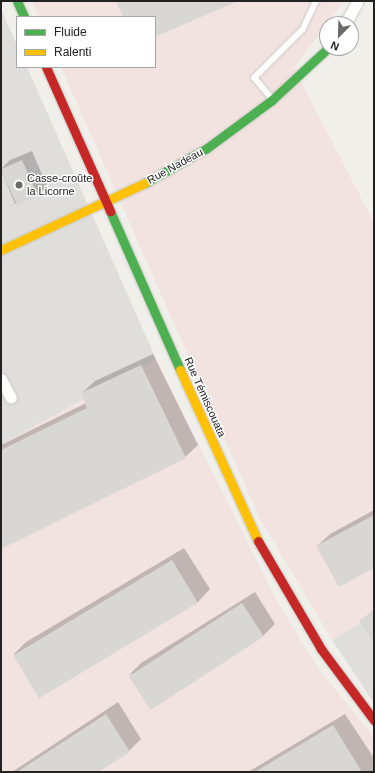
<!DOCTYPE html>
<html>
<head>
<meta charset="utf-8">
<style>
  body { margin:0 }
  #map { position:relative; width:375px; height:773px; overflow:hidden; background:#f0efea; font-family:Helvetica,sans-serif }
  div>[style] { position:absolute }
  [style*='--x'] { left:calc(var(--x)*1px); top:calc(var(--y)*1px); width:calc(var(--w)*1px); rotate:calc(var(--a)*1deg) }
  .residential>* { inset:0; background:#dfdedb }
  .commercial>* { inset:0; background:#f2e3e0 }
  .shadow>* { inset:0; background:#0003 }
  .building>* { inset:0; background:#d8d7d3; transform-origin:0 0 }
  .roads { filter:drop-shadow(0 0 1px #c9c8c6) drop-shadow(0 0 1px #c9c8c6) }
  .lane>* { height:5.5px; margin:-2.75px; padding:0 2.75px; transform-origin:2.75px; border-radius:2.75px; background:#fdfdfc }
  .street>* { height:11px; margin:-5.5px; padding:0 5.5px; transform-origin:5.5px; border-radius:5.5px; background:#fdfdfc }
  .fast>* { height:9px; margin:-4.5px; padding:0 4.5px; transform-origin:4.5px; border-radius:4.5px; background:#4caf50 }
  .slow>* { height:9px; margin:-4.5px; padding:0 4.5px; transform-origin:4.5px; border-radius:4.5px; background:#ffc107 }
  .jam>* { height:9px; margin:-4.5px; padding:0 4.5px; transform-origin:4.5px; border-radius:4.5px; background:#c62828 }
  .dots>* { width:11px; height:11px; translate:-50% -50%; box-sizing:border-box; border:2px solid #fff; border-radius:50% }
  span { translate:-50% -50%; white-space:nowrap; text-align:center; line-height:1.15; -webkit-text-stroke:3px #fff; paint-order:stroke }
  .street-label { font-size:11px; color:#222 }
  .poi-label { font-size:11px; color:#222 }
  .left { translate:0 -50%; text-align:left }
  .frame { position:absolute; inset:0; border:2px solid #222; pointer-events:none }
  .legend { position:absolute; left:16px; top:16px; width:140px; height:52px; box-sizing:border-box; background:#fff; border:1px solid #a7a7a7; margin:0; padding:5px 7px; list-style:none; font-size:12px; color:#222 }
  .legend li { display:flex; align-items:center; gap:8px; height:20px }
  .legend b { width:20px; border:1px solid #a7a7a7 }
  .north { position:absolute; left:319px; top:16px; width:40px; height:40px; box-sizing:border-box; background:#fff; border:1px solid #a7a7a7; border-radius:50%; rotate:203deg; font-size:11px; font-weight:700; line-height:16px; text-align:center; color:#222 }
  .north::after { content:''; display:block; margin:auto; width:14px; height:18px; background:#6a6a68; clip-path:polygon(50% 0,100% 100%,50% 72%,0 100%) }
</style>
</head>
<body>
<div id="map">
  <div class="residential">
    <div style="clip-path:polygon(1px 9px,17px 45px,17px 67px,27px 67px,156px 359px,1px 445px)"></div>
    <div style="clip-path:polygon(374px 615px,374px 703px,332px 640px)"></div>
  </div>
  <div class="commercial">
    <div style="clip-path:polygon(32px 1px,344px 1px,294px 68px,374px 223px,374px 615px,332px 640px,260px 519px,61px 67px,155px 67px,155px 17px,39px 17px)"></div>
    <div style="clip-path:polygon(156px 359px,278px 603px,319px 669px,374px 737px,374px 772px,1px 772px,1px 445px)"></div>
  </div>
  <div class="shadow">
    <div style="clip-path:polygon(32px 151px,47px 186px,38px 195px,15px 204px,1px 169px,10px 160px)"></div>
    <div style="clip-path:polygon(153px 354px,198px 445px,185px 457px,1px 548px,1px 445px,86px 403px,82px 393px,95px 381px)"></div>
    <div style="clip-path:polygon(374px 510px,374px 567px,317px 546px,330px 534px)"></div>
    <div style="clip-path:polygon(184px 548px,210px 589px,198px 602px,40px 695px,14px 654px,26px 642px)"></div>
    <div style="clip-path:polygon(255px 592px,275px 624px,263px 636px,129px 675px,141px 663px)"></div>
    <div style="clip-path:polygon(374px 610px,374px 637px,360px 621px)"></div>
    <div style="clip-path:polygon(118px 702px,141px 739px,129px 751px,96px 772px,12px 772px)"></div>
    <div style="clip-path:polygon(345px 714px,374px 758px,374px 772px,248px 772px)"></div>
  </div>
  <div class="building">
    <div style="clip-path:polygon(116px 1px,238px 1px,155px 37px,155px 17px,123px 17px)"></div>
    <div style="left:22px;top:160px;width:39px;height:23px;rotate:66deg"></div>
    <div style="clip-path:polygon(141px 365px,186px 458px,1px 549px,1px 450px,87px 408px,81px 393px)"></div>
    <div style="clip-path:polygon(374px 515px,374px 568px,339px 587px,316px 546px)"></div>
    <div style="left:172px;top:560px;width:50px;height:185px;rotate:59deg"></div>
    <div style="left:242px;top:603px;width:40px;height:135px;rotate:57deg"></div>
    <div style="clip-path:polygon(374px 611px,374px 643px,359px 621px)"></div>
    <div style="clip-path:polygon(106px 714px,130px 752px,98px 772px,17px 772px)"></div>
    <div style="clip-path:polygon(333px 725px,362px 772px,255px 772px)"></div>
  </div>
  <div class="roads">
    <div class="lane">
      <div style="--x:271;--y:98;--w:26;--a:-130"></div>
      <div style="--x:254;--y:78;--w:69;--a:-45"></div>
      <div style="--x:303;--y:29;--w:31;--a:-65"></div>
    </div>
    <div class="street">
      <div style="--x:345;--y:24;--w:26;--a:-61"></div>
      <div style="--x:1;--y:379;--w:21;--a:62"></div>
    </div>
    <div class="fast">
      <div style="--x:17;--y:1;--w:17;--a:66"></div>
      <div style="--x:145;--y:183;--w:71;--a:-29.4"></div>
      <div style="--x:207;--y:148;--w:81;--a:-36.4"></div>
      <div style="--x:272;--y:100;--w:76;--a:-42.9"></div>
      <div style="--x:110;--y:211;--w:174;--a:66.2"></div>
    </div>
    <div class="slow">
      <div style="--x:1;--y:250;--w:159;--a:-25"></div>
      <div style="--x:180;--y:370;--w:188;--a:65.5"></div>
    </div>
    <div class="jam">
      <div style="--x:46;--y:67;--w:158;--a:66"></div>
      <div style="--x:258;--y:541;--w:125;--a:59.7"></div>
      <div style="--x:321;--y:649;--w:89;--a:53.3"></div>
    </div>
  </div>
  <div class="dots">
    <div style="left:19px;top:185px;background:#6a6a68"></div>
  </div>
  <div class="street-label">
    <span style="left:175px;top:166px;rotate:-29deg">Rue Nadeau</span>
    <span style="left:205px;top:397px;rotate:66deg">Rue Témiscouata</span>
  </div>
  <div class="poi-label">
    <span class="left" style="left:27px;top:185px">Casse-croûte<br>la Licorne</span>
  </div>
  <div class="frame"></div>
  <ul class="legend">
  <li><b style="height:5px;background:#4caf50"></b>Fluide</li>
  <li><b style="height:5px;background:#ffc107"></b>Ralenti</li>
  </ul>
  <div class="north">N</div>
</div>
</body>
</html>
